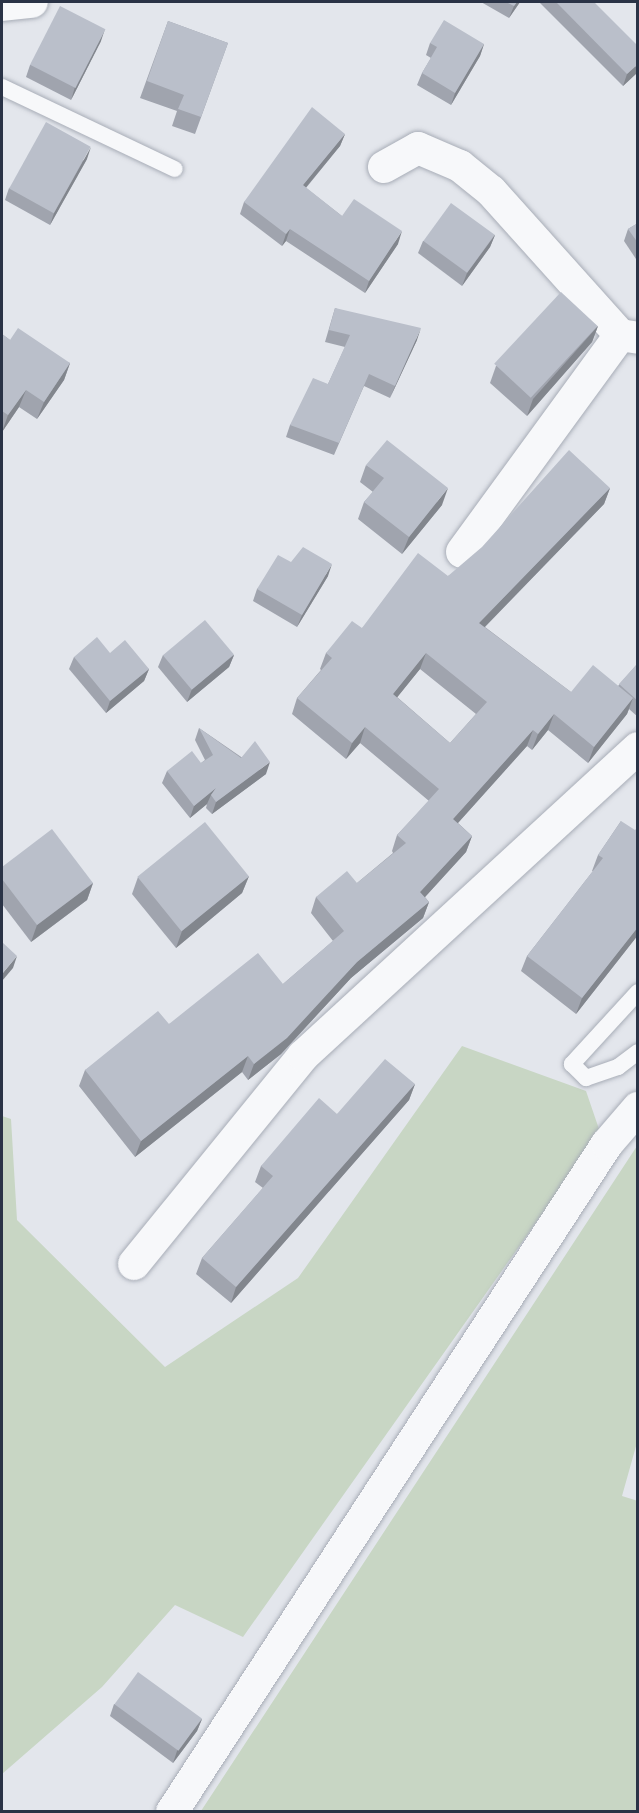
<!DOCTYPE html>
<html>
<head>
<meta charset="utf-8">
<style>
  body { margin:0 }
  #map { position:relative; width:639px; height:1813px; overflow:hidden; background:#e3e6ec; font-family:Arial,sans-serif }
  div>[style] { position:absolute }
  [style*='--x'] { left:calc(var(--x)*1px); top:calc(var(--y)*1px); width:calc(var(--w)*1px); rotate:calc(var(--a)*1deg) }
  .green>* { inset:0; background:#c8d6c4 }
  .roads { filter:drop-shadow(0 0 2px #a8adb7) drop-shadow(0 0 2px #a8adb7) }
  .service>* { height:16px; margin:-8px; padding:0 8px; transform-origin:8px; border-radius:8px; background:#f7f8fa }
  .minor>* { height:32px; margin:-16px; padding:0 16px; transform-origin:16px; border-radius:16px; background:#f7f8fa }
  .wall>* { inset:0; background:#a0a4ae }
  .shaded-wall>* { inset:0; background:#82868d }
  .building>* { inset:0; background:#babfca; transform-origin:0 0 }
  span { translate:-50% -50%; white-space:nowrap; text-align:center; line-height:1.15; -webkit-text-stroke:4.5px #f3f6f9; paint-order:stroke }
  .frame { position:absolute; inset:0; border:3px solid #2a3346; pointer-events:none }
</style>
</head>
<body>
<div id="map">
  <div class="green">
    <div style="clip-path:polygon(462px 1046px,586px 1091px,600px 1132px,243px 1637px,175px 1605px,102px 1687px,2px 1774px,2px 1116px,11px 1119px,17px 1220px,165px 1367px,298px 1278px)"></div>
    <div style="clip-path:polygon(637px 1146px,638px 1439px,622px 1496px,638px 1501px,637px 1811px,201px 1811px)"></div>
  </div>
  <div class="roads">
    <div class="service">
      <div style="--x:2;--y:87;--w:191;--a:25.4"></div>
      <div style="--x:638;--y:992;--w:98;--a:132.5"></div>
      <div style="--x:572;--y:1064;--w:20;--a:45"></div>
      <div style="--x:586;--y:1078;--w:34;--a:-19"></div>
      <div style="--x:618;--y:1067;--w:25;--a:-37"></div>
    </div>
    <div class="minor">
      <div style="--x:2;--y:5;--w:30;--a:-6"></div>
      <div style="--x:384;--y:167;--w:39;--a:-29"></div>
      <div style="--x:418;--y:148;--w:46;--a:23.2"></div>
      <div style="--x:460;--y:166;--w:40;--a:39"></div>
      <div style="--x:491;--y:191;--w:193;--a:48.1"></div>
      <div style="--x:620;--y:335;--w:18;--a:9"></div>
      <div style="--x:462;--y:552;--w:268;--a:-53.9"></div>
      <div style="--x:134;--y:1264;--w:268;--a:-50.9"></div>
      <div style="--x:303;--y:1056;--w:455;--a:-42.6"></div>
      <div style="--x:172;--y:1812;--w:797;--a:-56.93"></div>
      <div style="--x:607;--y:1144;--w:48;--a:-49.3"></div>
    </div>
  </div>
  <div class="wall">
    <div style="clip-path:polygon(481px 2px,520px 2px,509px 18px)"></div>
    <div style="clip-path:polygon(539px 2px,594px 2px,638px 72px,623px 86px)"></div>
    <div style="clip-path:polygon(168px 21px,228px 43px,195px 134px,172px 126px,177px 111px,140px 98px)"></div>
    <div style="clip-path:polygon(101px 41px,71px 100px,26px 77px,30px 65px)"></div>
    <div style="clip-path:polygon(430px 43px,484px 44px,480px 56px,451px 105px,417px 85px,422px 73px,431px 58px,426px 55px)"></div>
    <div style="clip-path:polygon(345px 134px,340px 146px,306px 188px,342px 216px,398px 244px,365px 293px,286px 241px,282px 246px,240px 214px,244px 202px)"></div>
    <div style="clip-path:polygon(87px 159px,50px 225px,5px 200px,9px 188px)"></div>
    <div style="clip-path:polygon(638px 223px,638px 262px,624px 241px,628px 229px)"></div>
    <div style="clip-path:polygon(495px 235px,490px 247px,462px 286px,418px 253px,423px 241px)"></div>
    <div style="clip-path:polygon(335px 308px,417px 340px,390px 398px,364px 386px,334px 455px,286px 437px,290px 425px,328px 384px,345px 347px,325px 342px)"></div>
    <div style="clip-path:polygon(598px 326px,592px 342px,527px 416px,490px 383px,496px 366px)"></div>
    <div style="clip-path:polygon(2px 334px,10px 340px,70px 363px,64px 380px,37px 419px,19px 407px,2px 432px)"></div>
    <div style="clip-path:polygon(366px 465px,442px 505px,402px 554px,358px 519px,364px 502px,373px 492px,360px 482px)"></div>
    <div style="clip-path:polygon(evenodd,610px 488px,604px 504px,485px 627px,571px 692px,618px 686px,638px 663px,638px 717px,629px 709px,627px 714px,588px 763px,548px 730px,532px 750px,527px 746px,458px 823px,472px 836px,466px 852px,425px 897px,429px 902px,423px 918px,351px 978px,281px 1054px,248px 1080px,242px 1072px,135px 1157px,79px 1086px,85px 1070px,169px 1024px,283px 984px,333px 941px,311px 913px,316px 897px,357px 883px,393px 853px,392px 851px,397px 835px,429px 801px,360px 743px,346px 759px,292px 714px,297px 698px,321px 670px,320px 669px,326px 653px,362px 628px,448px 576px,610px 488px,420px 669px,476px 714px,450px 743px,397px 697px,420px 669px)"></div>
    <div style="clip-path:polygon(291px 562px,328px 576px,297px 627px,253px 601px,257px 589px)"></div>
    <div style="clip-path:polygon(110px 653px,149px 669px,144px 681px,106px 713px,69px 669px,74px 657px)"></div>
    <div style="clip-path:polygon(163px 655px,234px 655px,229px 667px,187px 702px,158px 667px)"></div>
    <div style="clip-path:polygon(199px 728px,266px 774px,212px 814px,206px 808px,207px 804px,190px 818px,162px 783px,167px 771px,201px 763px,205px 760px,195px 740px)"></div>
    <div style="clip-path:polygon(621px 821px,638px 935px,576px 1014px,521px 971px,527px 956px,593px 871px,592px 871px,598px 855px)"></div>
    <div style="clip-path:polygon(2px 867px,93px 883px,87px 900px,31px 942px,2px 904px)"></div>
    <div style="clip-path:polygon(249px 876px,242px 893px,176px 948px,132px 894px,138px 877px)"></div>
    <div style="clip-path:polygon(415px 1084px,409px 1100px,231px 1303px,196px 1274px,202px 1258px,263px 1188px,255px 1182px,261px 1166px,337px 1114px)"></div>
    <div style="clip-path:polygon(114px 1704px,202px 1719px,197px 1731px,173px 1763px,110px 1716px)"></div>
  </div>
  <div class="shaded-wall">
    <div style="clip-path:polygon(517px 2px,520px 2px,509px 18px,514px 6px)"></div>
    <div style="clip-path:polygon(105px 29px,101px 41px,71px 100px,75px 87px)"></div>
    <div style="clip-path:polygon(484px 44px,480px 56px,451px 105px,455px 93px)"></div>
    <div style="clip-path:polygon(638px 64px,638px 72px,623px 86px,627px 74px)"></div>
    <div style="clip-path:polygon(345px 134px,340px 146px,298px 197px,303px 185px)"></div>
    <div style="clip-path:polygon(91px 147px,87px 159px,50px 225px,54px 213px)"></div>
    <div style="clip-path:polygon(290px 229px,286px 241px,282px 246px,286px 234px)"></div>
    <div style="clip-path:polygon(402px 231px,398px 244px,365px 293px,369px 281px)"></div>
    <div style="clip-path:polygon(495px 235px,490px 247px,462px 286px,467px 273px)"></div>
    <div style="clip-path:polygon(598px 326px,592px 342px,527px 416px,533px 399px)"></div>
    <div style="clip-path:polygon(421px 328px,417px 340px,390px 398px,395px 386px)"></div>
    <div style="clip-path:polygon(70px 363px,64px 380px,37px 419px,44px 402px)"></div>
    <div style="clip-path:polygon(26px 390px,19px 407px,2px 432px,8px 415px)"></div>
    <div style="clip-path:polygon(448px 488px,442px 505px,402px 554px,409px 537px)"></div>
    <div style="clip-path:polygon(610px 488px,604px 504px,473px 639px,479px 623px)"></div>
    <div style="clip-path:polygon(332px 564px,328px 576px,297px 627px,302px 615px)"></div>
    <div style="clip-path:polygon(426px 653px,420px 669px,387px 710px,393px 694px)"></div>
    <div style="clip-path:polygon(234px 655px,229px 667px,187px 702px,192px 689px)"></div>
    <div style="clip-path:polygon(149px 669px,144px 681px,106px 713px,110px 701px)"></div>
    <div style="clip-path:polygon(633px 698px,627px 714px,588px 763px,594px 747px)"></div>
    <div style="clip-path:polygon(554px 714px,548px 730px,532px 750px,538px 734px)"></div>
    <div style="clip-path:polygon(365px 727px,360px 743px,346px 759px,352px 743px)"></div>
    <div style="clip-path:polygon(533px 730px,527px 746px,448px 834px,453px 819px)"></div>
    <div style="clip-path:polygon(270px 762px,266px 774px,212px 814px,216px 802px)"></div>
    <div style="clip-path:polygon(216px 788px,211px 795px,207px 804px,190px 818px,194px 806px)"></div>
    <div style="clip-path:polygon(472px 836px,466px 852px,415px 908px,420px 892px)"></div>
    <div style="clip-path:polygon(249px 876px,242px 893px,176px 948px,182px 931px)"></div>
    <div style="clip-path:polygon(93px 883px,87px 900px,31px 942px,37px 925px)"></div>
    <div style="clip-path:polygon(429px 902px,423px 918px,351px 978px,281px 1054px,248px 1080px,254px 1064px,357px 962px)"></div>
    <div style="clip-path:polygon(638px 927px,638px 935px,576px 1014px,582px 998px)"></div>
    <div style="clip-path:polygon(17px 956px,13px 968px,2px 981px,2px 974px)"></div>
    <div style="clip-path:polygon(248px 1056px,242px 1072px,135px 1157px,141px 1141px)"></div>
    <div style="clip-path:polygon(415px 1084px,409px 1100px,231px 1303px,236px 1287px)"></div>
    <div style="clip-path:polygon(202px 1719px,197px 1731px,173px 1763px,177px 1751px)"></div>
  </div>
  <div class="building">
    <div style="clip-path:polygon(506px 2px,517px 2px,514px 6px)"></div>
    <div style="clip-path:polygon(556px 2px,594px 2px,638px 46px,638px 64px,627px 74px)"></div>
    <div style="left:60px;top:6px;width:51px;height:66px;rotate:27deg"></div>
    <div style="clip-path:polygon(444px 20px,484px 44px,455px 93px,422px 73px,437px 47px,430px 43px)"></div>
    <div style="clip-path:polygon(168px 21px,228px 43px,201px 117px,178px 109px,184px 95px,147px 81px)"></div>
    <div style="clip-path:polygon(312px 107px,345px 134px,303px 185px,342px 216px,354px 199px,402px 231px,369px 281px,290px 229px,286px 234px,244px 202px)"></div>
    <div style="left:46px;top:122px;width:51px;height:76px;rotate:29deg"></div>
    <div style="left:451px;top:203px;width:54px;height:47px;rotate:36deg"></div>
    <div style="clip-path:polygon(638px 223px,638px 243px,628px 229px)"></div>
    <div style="left:561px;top:292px;width:50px;height:98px;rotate:43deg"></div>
    <div style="clip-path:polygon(335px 308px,421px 328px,395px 386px,369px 374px,339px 443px,290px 425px,313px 378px,328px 384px,350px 335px,329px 330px)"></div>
    <div style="clip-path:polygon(18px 328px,70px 363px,44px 402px,26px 390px,8px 415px,2px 411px,2px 334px,10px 340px)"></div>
    <div style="clip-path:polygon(387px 440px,448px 488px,409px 537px,364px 502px,384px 478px,366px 465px)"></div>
    <div style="clip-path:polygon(evenodd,569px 450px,610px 488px,479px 623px,571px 692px,593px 665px,633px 698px,594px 747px,554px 714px,538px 734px,533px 730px,453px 819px,472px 836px,420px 892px,429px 902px,357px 962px,287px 1038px,254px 1064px,248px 1056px,141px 1141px,85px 1070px,158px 1011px,169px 1024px,258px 953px,283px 984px,344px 931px,316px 897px,347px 871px,357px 883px,406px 843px,397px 835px,439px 789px,365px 727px,352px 743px,297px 698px,332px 658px,326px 653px,352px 621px,362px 628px,418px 553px,448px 576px,482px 547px,569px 450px,426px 653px,487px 702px,450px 743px,393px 694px,426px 653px)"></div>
    <div style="clip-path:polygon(303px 547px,332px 564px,302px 615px,257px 589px,278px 555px,291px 562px)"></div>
    <div style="left:205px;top:620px;width:45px;height:55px;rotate:50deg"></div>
    <div style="clip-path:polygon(97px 637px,110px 653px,125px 640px,149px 669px,110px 701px,74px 657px)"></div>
    <div style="clip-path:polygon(638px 663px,638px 701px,619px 684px)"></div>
    <div style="clip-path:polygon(199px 728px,241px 758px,255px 741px,270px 762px,216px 802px,211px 795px,216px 788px,194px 806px,167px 771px,192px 751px,201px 763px,213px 755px)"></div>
    <div style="clip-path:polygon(621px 821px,635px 830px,638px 827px,638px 927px,582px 998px,527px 956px,603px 858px,598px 855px)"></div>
    <div style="left:205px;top:822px;width:70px;height:87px;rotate:51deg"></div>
    <div style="clip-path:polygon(52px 829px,93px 883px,37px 925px,2px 879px,2px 867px)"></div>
    <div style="clip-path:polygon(2px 942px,17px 956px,2px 974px)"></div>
    <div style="clip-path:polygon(385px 1059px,415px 1084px,236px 1287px,202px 1258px,273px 1176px,261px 1166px,319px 1098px,337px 1114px)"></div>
    <div style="left:138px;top:1672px;width:79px;height:40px;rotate:36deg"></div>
  </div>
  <div class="frame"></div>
</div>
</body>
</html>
